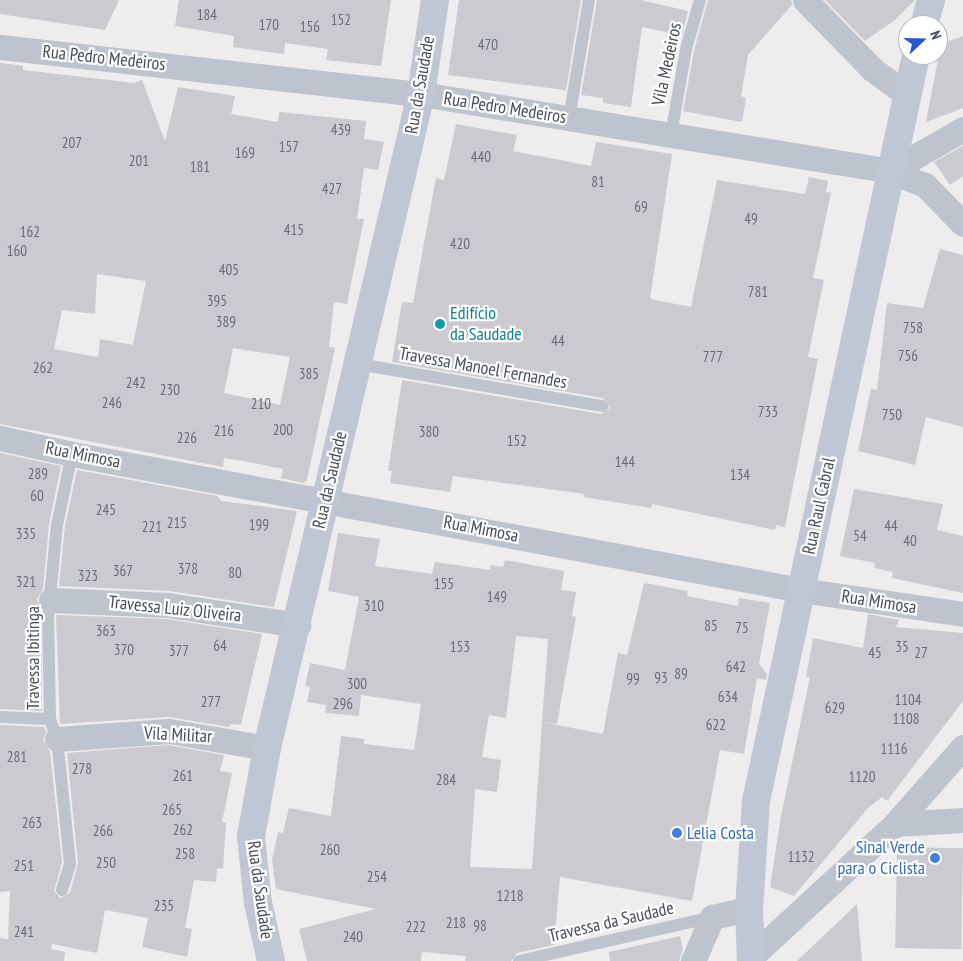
<!DOCTYPE html>
<html>
<head>
<meta charset="utf-8">
<style>
  body { margin:0 }
  #map { position:relative; width:963px; height:961px; overflow:hidden; background:#eeecec; font-family:"PT Sans Narrow",sans-serif }
  div>[style] { position:absolute }
  [style*='--x'] { left:calc(var(--x)*1px); top:calc(var(--y)*1px); width:calc(var(--w)*1px); rotate:calc(var(--a)*1deg) }
  .building>* { inset:0; background:#cacad0; transform-origin:0 0 }
  .lane>* { height:12px; margin:-6px; padding:0 6px; transform-origin:6px; border-radius:6px; background:#bec4cd }
  .street>* { height:25px; margin:-12.5px; padding:0 12.5px; transform-origin:12.5px; border-radius:12.5px; background:#bec4cd }
  .secondary>* { height:28px; margin:-14px; padding:0 14px; transform-origin:14px; border-radius:14px; background:#bfc6d4 }
  .dots>* { width:14px; height:14px; translate:-50% -50%; box-sizing:border-box; border:2px solid #fff; border-radius:50% }
  span { translate:-50% -50%; white-space:nowrap; text-align:center; line-height:1.15; -webkit-text-stroke:4.5px #fff; paint-order:stroke }
  .number-label { font-size:15px; color:#676c76 }
  .number-label span { -webkit-text-stroke-width:0 }
  .street-label { font-size:18px; color:#464d58 }
  .culture-label { font-size:18px; color:#0d838f }
  .left { translate:0 -50%; text-align:left }
  .shop-label { font-size:18px; color:#366cbe }
  .right { translate:-100% -50%; text-align:right }
  .north { position:absolute; left:898px; top:15px; width:50px; height:50px; box-sizing:border-box; background:#fff; border:1px solid #b5b8bc; border-radius:50%; rotate:69deg; font-size:14px; font-weight:700; line-height:20px; text-align:center; color:#464d58 }
  .north::after { content:''; display:block; margin:auto; width:18px; height:22px; background:#2558d0; clip-path:polygon(50% 0,100% 100%,50% 72%,0 100%) }
</style>
</head>
<body>
<div id="map">
  <div class="building">
    <div style="clip-path:polygon(0 0,119px 0,105px 30px,0 14px)"></div>
    <div style="clip-path:polygon(179px 0,391px 0,381px 66px,326px 60px,328px 49px,285px 43px,284px 54px,233px 47px,234px 36px,175px 26px)"></div>
    <div style="clip-path:polygon(459px 0,581px 0,566px 90px,448px 75px)"></div>
    <div style="clip-path:polygon(597px 0,641px 0,688px 11px,682px 35px,642px 27px,631px 107px,603px 103px,603px 98px,581px 95px)"></div>
    <div style="clip-path:polygon(708px 0,791px 0,792px 5px,748px 55px,741px 96px,746px 98px,742px 122px,683px 111px,694px 51px)"></div>
    <div style="clip-path:polygon(825px 0,915px 0,895px 20px,865px 41px)"></div>
    <div style="clip-path:polygon(963px 36px,963px 108px,926px 122px,941px 44px)"></div>
    <div style="clip-path:polygon(evenodd,0 63px,23px 66px,23px 70px,134px 83px,142px 80px,165px 141px,178px 87px,235px 96px,231px 114px,278px 122px,279px 112px,366px 121px,364px 139px,384px 142px,378px 170px,364px 168px,357px 219px,364px 219px,347px 304px,334px 302px,329px 347px,335px 348px,307px 480px,303px 483px,281px 478px,283px 469px,244px 461px,224px 458px,223px 467px,0 424px,0 63px,97px 274px,146px 281px,133px 345px,100px 339px,98px 357px,54px 349px,62px 310px,95px 314px,97px 274px,0 63px,233px 348px,290px 357px,280px 405px,224px 393px,233px 348px)"></div>
    <div style="clip-path:polygon(456px 124px,517px 135px,513px 151px,591px 166px,596px 142px,672px 154px,650px 299px,691px 307px,717px 180px,805px 194px,809px 177px,828px 181px,826px 192px,831px 193px,813px 278px,824px 280px,808px 357px,818px 359px,785px 527px,776px 525px,775px 530px,652px 504px,651px 508px,583px 497px,584px 494px,453px 476px,450px 492px,390px 483px,392px 471px,388px 471px,402px 380px,601px 414px,610px 408px,603px 398px,392px 362px,402px 302px,413px 303px,436px 178px,444px 180px)"></div>
    <div style="clip-path:polygon(963px 146px,963px 176px,950px 185px,934px 162px)"></div>
    <div style="clip-path:polygon(940px 249px,963px 255px,963px 427px,926px 417px,915px 465px,858px 451px,871px 389px,877px 390px,887px 303px,923px 308px)"></div>
    <div style="clip-path:polygon(0 453px,61px 466px,49px 524px,43px 589px,37px 599px,41px 609px,42px 711px,0 709px)"></div>
    <div style="clip-path:polygon(77px 470px,217px 496px,221px 501px,297px 511px,274px 607px,170px 591px,59px 586px,65px 526px)"></div>
    <div style="clip-path:polygon(854px 489px,943px 504px,937px 530px,963px 536px,963px 593px,892px 578px,893px 572px,874px 568px,875px 563px,840px 556px)"></div>
    <div style="clip-path:polygon(338px 533px,380px 539px,375px 566px,432px 574px,435px 562px,490px 570px,491px 565px,503px 567px,505px 560px,564px 571px,561px 590px,576px 592px,572px 616px,576px 617px,557px 724px,542px 722px,548px 639px,516px 636px,506px 718px,489px 715px,482px 757px,501px 760px,497px 792px,475px 789px,470px 867px,532px 869px,542px 722px,603px 734px,618px 653px,627px 655px,644px 583px,688px 591px,687px 596px,738px 606px,739px 598px,770px 603px,759px 664px,767px 674px,766px 680px,757px 678px,744px 754px,720px 750px,692px 901px,560px 877px,554px 945px,517px 953px,511px 961px,465px 961px,466px 956px,422px 952px,421px 961px,307px 961px,299px 929px,376px 909px,276px 889px,272px 860px,278px 832px,283px 833px,289px 808px,331px 816px,341px 736px,364px 739px,364px 744px,414px 750px,421px 704px,361px 695px,359px 716px,325px 713px,326px 705px,307px 702px,310px 687px,305px 686px,310px 663px,345px 670px,359px 597px,328px 591px)"></div>
    <div style="clip-path:polygon(868px 614px,899px 620px,896px 627px,963px 633px,963px 701px,887px 801px,882px 797px,868px 808px,794px 896px,770px 887px,781px 816px,810px 677px,806px 677px,813px 638px,863px 648px)"></div>
    <div style="clip-path:polygon(56px 615px,167px 619px,262px 634px,241px 725px,230px 724px,230px 727px,168px 717px,60px 724px)"></div>
    <div style="clip-path:polygon(0 725px,44px 727px,46px 731px,43px 740px,50px 752px,62px 862px,54px 891px,60px 898px,70px 893px,78px 863px,67px 753px,168px 745px,224px 755px,220px 771px,232px 773px,222px 822px,226px 823px,223px 869px,217px 868px,216px 882px,194px 880px,185px 928px,192px 929px,187px 957px,142px 947px,148px 918px,105px 910px,97px 953px,52px 944px,51px 949px,65px 952px,64px 961px,0 961px,0 938px,8px 939px,10px 891px,0 892px)"></div>
    <div style="left:897px;top:847px;width:66px;height:101px;rotate:1deg"></div>
    <div style="clip-path:polygon(857px 904px,862px 961px,797px 961px)"></div>
    <div style="clip-path:polygon(680px 936px,683px 949px,679px 961px,610px 961px,609px 952px)"></div>
  </div>
  <div class="lane">
    <div style="--x:569;--y:119;--w:121;--a:-80.5"></div>
    <div style="--x:671;--y:135;--w:87;--a:-80.1"></div>
    <div style="--x:686;--y:49;--w:51;--a:-74.1"></div>
    <div style="--x:358;--y:364;--w:248;--a:9.8"></div>
    <div style="--x:0;--y:717;--w:50;--a:2.3"></div>
    <div style="--x:62;--y:890;--w:28;--a:-73"></div>
    <div style="--x:70;--y:863;--w:125;--a:-96"></div>
    <div style="--x:57;--y:739;--w:21;--a:-109"></div>
    <div style="--x:50;--y:719;--w:101;--a:-91.1"></div>
    <div style="--x:48;--y:618;--w:93;--a:-84.5"></div>
    <div style="--x:57;--y:525;--w:73;--a:-78.1"></div>
    <div style="--x:519;--y:961;--w:198;--a:-12.8"></div>
  </div>
  <div class="street">
    <div style="--x:805;--y:0;--w:96;--a:45.8"></div>
    <div style="--x:872;--y:69;--w:42;--a:36.3"></div>
    <div style="--x:0;--y:47;--w:424;--a:6.4"></div>
    <div style="--x:421;--y:94;--w:475;--a:9.3"></div>
    <div style="--x:890;--y:171;--w:38;--a:22"></div>
    <div style="--x:925;--y:185;--w:54;--a:45.7"></div>
    <div style="--x:890;--y:171;--w:84;--a:-29.9"></div>
    <div style="--x:0;--y:438;--w:74;--a:12.5"></div>
    <div style="--x:72;--y:454;--w:742;--a:10.57"></div>
    <div style="--x:801;--y:590;--w:164;--a:8.4"></div>
    <div style="--x:51;--y:600;--w:117;--a:2.4"></div>
    <div style="--x:168;--y:605;--w:132;--a:8.7"></div>
    <div style="--x:57;--y:739;--w:112;--a:-4.1"></div>
    <div style="--x:169;--y:731;--w:99;--a:9.8"></div>
    <div style="--x:895;--y:824;--w:68;--a:-3.4"></div>
    <div style="--x:751;--y:957;--w:196;--a:-42.7"></div>
    <div style="--x:895;--y:824;--w:103;--a:-48.6"></div>
    <div style="--x:693;--y:961;--w:48;--a:-66.6"></div>
    <div style="--x:712;--y:917;--w:38;--a:-12"></div>
  </div>
  <div class="secondary">
    <div style="--x:924;--y:25;--w:26;--a:-74"></div>
    <div style="--x:271;--y:961;--w:59;--a:-102.6"></div>
    <div style="--x:258;--y:903;--w:67;--a:-96"></div>
    <div style="--x:251;--y:836;--w:89;--a:-79.7"></div>
    <div style="--x:267;--y:748;--w:672;--a:-76.75"></div>
    <div style="--x:421;--y:94;--w:95;--a:-81.5"></div>
    <div style="--x:751;--y:961;--w:52;--a:-92.2"></div>
    <div style="--x:749;--y:909;--w:108;--a:-86.3"></div>
    <div style="--x:756;--y:801;--w:763;--a:-77.89"></div>
  </div>
  <div class="dots">
    <div style="left:440px;top:324px;background:#0f9aa8"></div>
    <div style="left:677px;top:833px;background:#3f7fe0"></div>
    <div style="left:935px;top:858px;background:#3f7fe0"></div>
  </div>
  <div class="number-label">
    <span style="left:207px;top:15px">184</span>
    <span style="left:341px;top:20px">152</span>
    <span style="left:269px;top:25px">170</span>
    <span style="left:310px;top:27px">156</span>
    <span style="left:488px;top:45px">470</span>
    <span style="left:341px;top:130px">439</span>
    <span style="left:72px;top:143px">207</span>
    <span style="left:289px;top:147px">157</span>
    <span style="left:245px;top:153px">169</span>
    <span style="left:481px;top:157px">440</span>
    <span style="left:139px;top:161px">201</span>
    <span style="left:200px;top:167px">181</span>
    <span style="left:598px;top:182px">81</span>
    <span style="left:332px;top:189px">427</span>
    <span style="left:641px;top:207px">69</span>
    <span style="left:751px;top:219px">49</span>
    <span style="left:294px;top:230px">415</span>
    <span style="left:30px;top:232px">162</span>
    <span style="left:460px;top:244px">420</span>
    <span style="left:17px;top:251px">160</span>
    <span style="left:229px;top:270px">405</span>
    <span style="left:758px;top:292px">781</span>
    <span style="left:217px;top:301px">395</span>
    <span style="left:226px;top:322px">389</span>
    <span style="left:913px;top:328px">758</span>
    <span style="left:558px;top:341px">44</span>
    <span style="left:908px;top:356px">756</span>
    <span style="left:713px;top:357px">777</span>
    <span style="left:43px;top:368px">262</span>
    <span style="left:309px;top:374px">385</span>
    <span style="left:136px;top:383px">242</span>
    <span style="left:170px;top:390px">230</span>
    <span style="left:112px;top:403px">246</span>
    <span style="left:261px;top:404px">210</span>
    <span style="left:768px;top:412px">733</span>
    <span style="left:892px;top:415px">750</span>
    <span style="left:283px;top:430px">200</span>
    <span style="left:224px;top:431px">216</span>
    <span style="left:429px;top:432px">380</span>
    <span style="left:187px;top:438px">226</span>
    <span style="left:517px;top:441px">152</span>
    <span style="left:625px;top:462px">144</span>
    <span style="left:38px;top:474px">289</span>
    <span style="left:740px;top:475px">134</span>
    <span style="left:37px;top:496px">60</span>
    <span style="left:106px;top:510px">245</span>
    <span style="left:177px;top:523px">215</span>
    <span style="left:259px;top:525px">199</span>
    <span style="left:891px;top:526px">44</span>
    <span style="left:152px;top:527px">221</span>
    <span style="left:26px;top:534px">335</span>
    <span style="left:860px;top:536px">54</span>
    <span style="left:910px;top:541px">40</span>
    <span style="left:188px;top:569px">378</span>
    <span style="left:123px;top:571px">367</span>
    <span style="left:235px;top:573px">80</span>
    <span style="left:88px;top:576px">323</span>
    <span style="left:26px;top:582px">321</span>
    <span style="left:444px;top:584px">155</span>
    <span style="left:497px;top:597px">149</span>
    <span style="left:374px;top:606px">310</span>
    <span style="left:711px;top:626px">85</span>
    <span style="left:742px;top:628px">75</span>
    <span style="left:106px;top:631px">363</span>
    <span style="left:220px;top:646px">64</span>
    <span style="left:460px;top:647px">153</span>
    <span style="left:902px;top:647px">35</span>
    <span style="left:124px;top:650px">370</span>
    <span style="left:179px;top:651px">377</span>
    <span style="left:875px;top:653px">45</span>
    <span style="left:921px;top:653px">27</span>
    <span style="left:736px;top:667px">642</span>
    <span style="left:681px;top:674px">89</span>
    <span style="left:661px;top:678px">93</span>
    <span style="left:633px;top:679px">99</span>
    <span style="left:357px;top:684px">300</span>
    <span style="left:728px;top:697px">634</span>
    <span style="left:908px;top:700px">1104</span>
    <span style="left:211px;top:702px">277</span>
    <span style="left:343px;top:704px">296</span>
    <span style="left:835px;top:708px">629</span>
    <span style="left:906px;top:719px">1108</span>
    <span style="left:716px;top:725px">622</span>
    <span style="left:894px;top:749px">1116</span>
    <span style="left:17px;top:757px">281</span>
    <span style="left:82px;top:769px">278</span>
    <span style="left:183px;top:776px">261</span>
    <span style="left:862px;top:777px">1120</span>
    <span style="left:446px;top:780px">284</span>
    <span style="left:172px;top:810px">265</span>
    <span style="left:32px;top:823px">263</span>
    <span style="left:183px;top:830px">262</span>
    <span style="left:103px;top:831px">266</span>
    <span style="left:330px;top:850px">260</span>
    <span style="left:185px;top:854px">258</span>
    <span style="left:801px;top:857px">1132</span>
    <span style="left:106px;top:863px">250</span>
    <span style="left:24px;top:866px">251</span>
    <span style="left:377px;top:877px">254</span>
    <span style="left:510px;top:896px">1218</span>
    <span style="left:164px;top:906px">235</span>
    <span style="left:456px;top:923px">218</span>
    <span style="left:480px;top:926px">98</span>
    <span style="left:416px;top:927px">222</span>
    <span style="left:24px;top:932px">241</span>
    <span style="left:353px;top:937px">240</span>
  </div>
  <div class="street-label">
    <span style="left:104px;top:58px;rotate:6deg">Rua Pedro Medeiros</span>
    <span style="left:667px;top:64px;rotate:-78deg">Vila Medeiros</span>
    <span style="left:420px;top:85px;rotate:-80deg">Rua da Saudade</span>
    <span style="left:505px;top:108px;rotate:9deg">Rua Pedro Medeiros</span>
    <span style="left:483px;top:368px;rotate:10deg">Travessa Manoel Fernandes</span>
    <span style="left:83px;top:455px;rotate:11deg">Rua Mimosa</span>
    <span style="left:330px;top:480px;rotate:-77deg">Rua da Saudade</span>
    <span style="left:819px;top:506px;rotate:-78deg">Rua Raul Cabral</span>
    <span style="left:481px;top:529px;rotate:11deg">Rua Mimosa</span>
    <span style="left:879px;top:602px;rotate:9deg">Rua Mimosa</span>
    <span style="left:175px;top:609px;rotate:6deg">Travessa Luiz Oliveira</span>
    <span style="left:33px;top:658px;rotate:-90deg">Travessa Ibitinga</span>
    <span style="left:178px;top:735px;rotate:3deg">Vila Militar</span>
    <span style="left:260px;top:890px;rotate:82deg">Rua da Saudade</span>
    <span style="left:611px;top:922px;rotate:-13deg">Travessa da Saudade</span>
  </div>
  <div class="culture-label">
    <span class="left" style="left:450px;top:324px">Edifício<br>da Saudade</span>
  </div>
  <div class="shop-label">
    <span class="left" style="left:687px;top:833px">Lelia Costa</span>
    <span class="right" style="left:925px;top:858px">Sinal Verde<br>para o Ciclista</span>
  </div>
  <div class="north">N</div>
</div>
</body>
</html>
